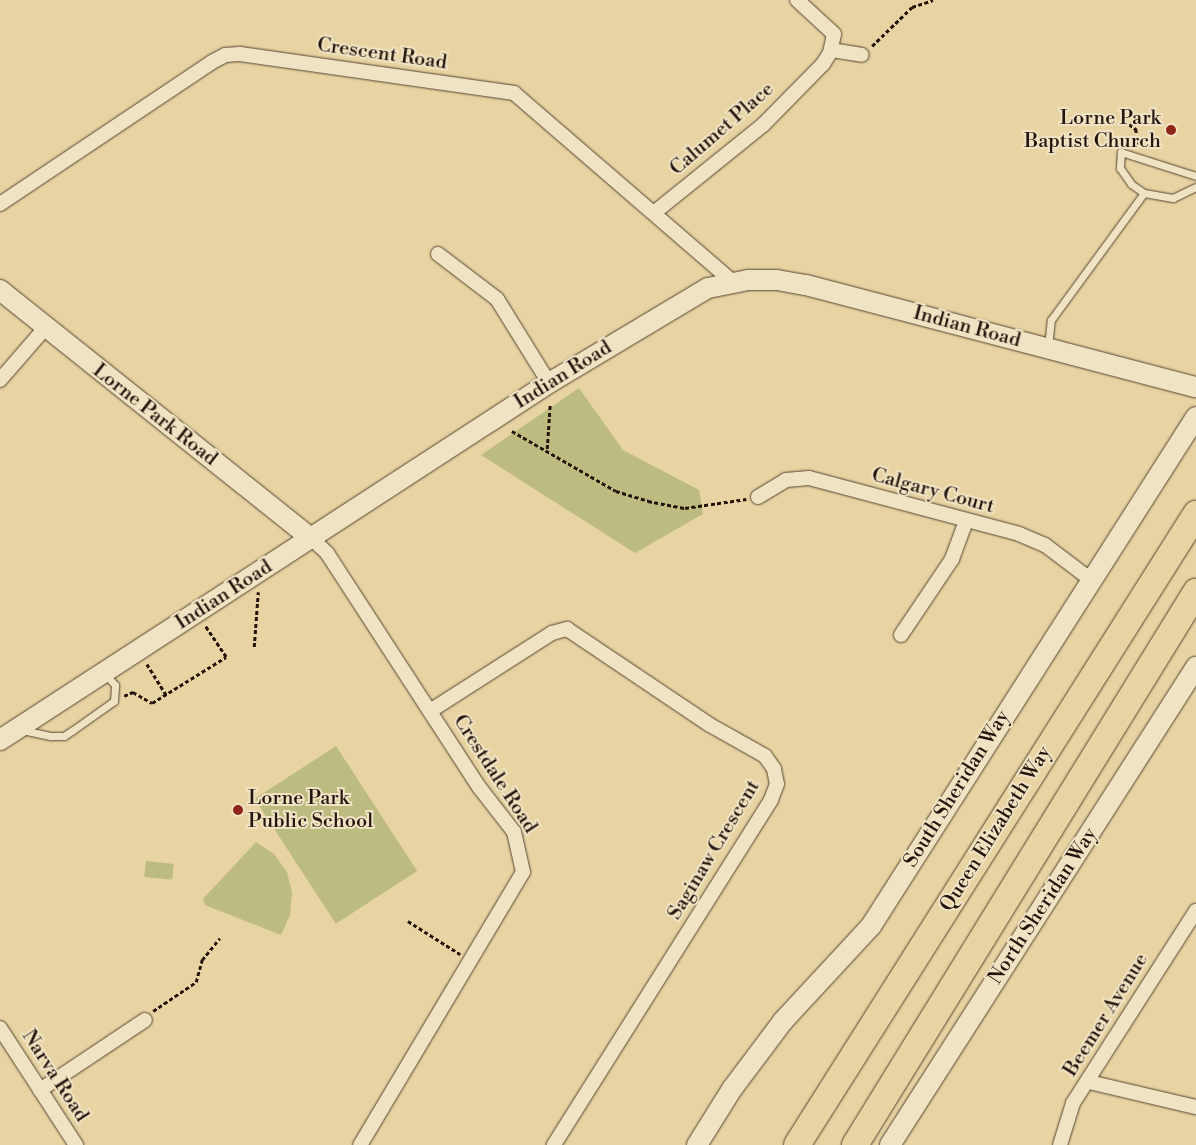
<!DOCTYPE html>
<html>
<head>
<meta charset="utf-8">
<style>
  body { margin:0 }
  #map { position:relative; width:1196px; height:1145px; overflow:hidden; background:#e8d4a2; font-family:"Libre Bodoni",serif }
  div>[style] { position:absolute }
  [style*='--x'] { left:calc(var(--x)*1px); top:calc(var(--y)*1px); width:calc(var(--w)*1px); rotate:calc(var(--a)*1deg) }
  .green>* { inset:0; background:#bcbb80; transform-origin:0 0 }
  .path>* { height:2.5px; margin-top:-1.25px; transform-origin:0; background:repeating-linear-gradient(90deg,#24140e 0 4px,transparent 0 6.5px) }
  .roads { filter:drop-shadow(0 0 1px #543) drop-shadow(0 0 1px #543) }
  .lane>* { height:7px; margin:-3.5px; padding:0 3.5px; transform-origin:3.5px; border-radius:3.5px; background:#f0e3c3 }
  .street>* { height:14px; margin:-7px; padding:0 7px; transform-origin:7px; border-radius:7px; background:#f0e3c3 }
  .secondary>* { height:20px; margin:-10px; padding:0 10px; transform-origin:10px; border-radius:10px; background:#f0e3c3 }
  .highway>* { height:26px; margin:-13px; padding:0 13px; transform-origin:13px; border-radius:13px; background:#e8d4a2 }
  .dots>* { width:14px; height:14px; translate:-50% -50%; box-sizing:border-box; border:2px solid #f0e3c3; border-radius:50% }
  span { translate:-50% -50%; white-space:nowrap; text-align:center; line-height:1.15; -webkit-text-stroke:4px #f0e3c3; paint-order:stroke }
  .street-label { font-size:20px; color:#24140e }
  .poi-label { font-size:20px; color:#24140e }
  .right { translate:-100% -50%; text-align:right }
  .left { translate:0 -50%; text-align:left }
</style>
</head>
<body>
<div id="map">
  <div class="green">
    <div style="clip-path:polygon(579px 388px,623px 450px,699px 490px,703px 514px,635px 553px,481px 455px)"></div>
    <div style="left:336px;top:746px;width:149px;height:97px;rotate:57deg"></div>
    <div style="clip-path:polygon(256px 842px,274px 854px,287px 872px,292px 893px,290px 915px,281px 935px,205px 905px,203px 899px)"></div>
    <div style="left:146px;top:861px;width:28px;height:16px;rotate:6deg"></div>
  </div>
  <div class="path">
    <div style="--x:872;--y:46;--w:56;--a:-44.3"></div>
    <div style="--x:912;--y:7;--w:22;--a:-18"></div>
    <div style="--x:1129;--y:124;--w:9;--a:36"></div>
    <div style="--x:1136;--y:129;--w:18;--a:84"></div>
    <div style="--x:512;--y:431;--w:120;--a:30"></div>
    <div style="--x:616;--y:491;--w:34;--a:17"></div>
    <div style="--x:648;--y:501;--w:38;--a:11"></div>
    <div style="--x:685;--y:508;--w:62;--a:-8.4"></div>
    <div style="--x:547;--y:449;--w:45;--a:-86.2"></div>
    <div style="--x:254;--y:647;--w:55;--a:-85.8"></div>
    <div style="--x:147;--y:664;--w:36;--a:58"></div>
    <div style="--x:124;--y:696;--w:10;--a:-24"></div>
    <div style="--x:133;--y:692;--w:22;--a:30"></div>
    <div style="--x:152;--y:703;--w:87;--a:-31.9"></div>
    <div style="--x:226;--y:657;--w:37;--a:-124"></div>
    <div style="--x:408;--y:921;--w:62;--a:32.4"></div>
    <div style="--x:153;--y:1011;--w:52;--a:-34"></div>
    <div style="--x:196;--y:982;--w:23;--a:-75"></div>
    <div style="--x:202;--y:960;--w:28;--a:-51"></div>
  </div>
  <div class="roads">
    <div class="lane">
      <div style="--x:1196;--y:176;--w:79;--a:-162.3"></div>
      <div style="--x:1121;--y:152;--w:16;--a:94"></div>
      <div style="--x:1120;--y:168;--w:19;--a:55"></div>
      <div style="--x:1131;--y:184;--w:16;--a:35"></div>
      <div style="--x:1144;--y:193;--w:29;--a:10"></div>
      <div style="--x:1173;--y:198;--w:25;--a:-26"></div>
      <div style="--x:1048;--y:347;--w:27;--a:-84"></div>
      <div style="--x:1051;--y:320;--w:157;--a:-53.8"></div>
      <div style="--x:22;--y:730;--w:30;--a:12"></div>
      <div style="--x:51;--y:736;--w:13;--a:0"></div>
      <div style="--x:64;--y:736;--w:11;--a:-34"></div>
      <div style="--x:73;--y:730;--w:50;--a:-35.3"></div>
      <div style="--x:114;--y:701;--w:16;--a:-86"></div>
      <div style="--x:115;--y:685;--w:15;--a:-132"></div>
    </div>
    <div class="street">
      <div style="--x:831;--y:50;--w:31;--a:9"></div>
      <div style="--x:0;--y:204;--w:255;--a:-33.8"></div>
      <div style="--x:212;--y:62;--w:15;--a:-28"></div>
      <div style="--x:225;--y:55;--w:15;--a:-4"></div>
      <div style="--x:240;--y:54;--w:277;--a:8.1"></div>
      <div style="--x:514;--y:93;--w:289;--a:40.8"></div>
      <div style="--x:655;--y:212;--w:139;--a:-38.9"></div>
      <div style="--x:763;--y:125;--w:86;--a:-45.5"></div>
      <div style="--x:823;--y:64;--w:13;--a:-58"></div>
      <div style="--x:830;--y:53;--w:19;--a:-78"></div>
      <div style="--x:834;--y:34;--w:50;--a:-137.4"></div>
      <div style="--x:438;--y:254;--w:74;--a:37.3"></div>
      <div style="--x:497;--y:299;--w:99;--a:58.2"></div>
      <div style="--x:0;--y:380;--w:69;--a:-49.1"></div>
      <div style="--x:758;--y:497;--w:33;--a:-31"></div>
      <div style="--x:786;--y:480;--w:23;--a:-5"></div>
      <div style="--x:809;--y:478;--w:217;--a:14.9"></div>
      <div style="--x:1019;--y:534;--w:28;--a:23"></div>
      <div style="--x:1045;--y:545;--w:56;--a:37.1"></div>
      <div style="--x:311;--y:538;--w:22;--a:43"></div>
      <div style="--x:327;--y:553;--w:279;--a:57"></div>
      <div style="--x:479;--y:787;--w:57;--a:52.1"></div>
      <div style="--x:514;--y:832;--w:41;--a:77.3"></div>
      <div style="--x:523;--y:872;--w:318;--a:120.8"></div>
      <div style="--x:901;--y:635;--w:92;--a:-56.1"></div>
      <div style="--x:952;--y:559;--w:40;--a:-69.8"></div>
      <div style="--x:430;--y:711;--w:145;--a:-32.6"></div>
      <div style="--x:552;--y:633;--w:16;--a:-15"></div>
      <div style="--x:567;--y:629;--w:172;--a:33.9"></div>
      <div style="--x:710;--y:725;--w:63;--a:29.4"></div>
      <div style="--x:765;--y:756;--w:16;--a:55"></div>
      <div style="--x:774;--y:769;--w:15;--a:79"></div>
      <div style="--x:777;--y:784;--w:17;--a:111"></div>
      <div style="--x:771;--y:800;--w:408;--a:122.2"></div>
      <div style="--x:0;--y:1028;--w:140;--a:57"></div>
      <div style="--x:1089;--y:1082;--w:110;--a:13.2"></div>
      <div style="--x:40;--y:1090;--w:126;--a:-33.7"></div>
      <div style="--x:1060;--y:1145;--w:44;--a:-72.8"></div>
      <div style="--x:1073;--y:1103;--w:228;--a:-57.4"></div>
    </div>
    <div class="secondary">
      <div style="--x:0;--y:290;--w:398;--a:38.6"></div>
      <div style="--x:0;--y:740;--w:655;--a:-33.03"></div>
      <div style="--x:549;--y:383;--w:185;--a:-30.9"></div>
      <div style="--x:708;--y:288;--w:41;--a:-11.3"></div>
      <div style="--x:748;--y:280;--w:29;--a:0"></div>
      <div style="--x:777;--y:280;--w:29;--a:10"></div>
      <div style="--x:806;--y:285;--w:403;--a:14.7"></div>
      <div style="--x:697;--y:1145;--w:66;--a:-58"></div>
      <div style="--x:732;--y:1089;--w:85;--a:-53.1"></div>
      <div style="--x:783;--y:1021;--w:129;--a:-47.2"></div>
      <div style="--x:871;--y:926;--w:604;--a:-57.44"></div>
      <div style="--x:890;--y:1145;--w:568;--a:-57.37"></div>
    </div>
    <div class="highway">
      <div style="--x:797;--y:1145;--w:747;--a:-57.69"></div>
      <div style="--x:855;--y:1145;--w:650;--a:-58.34"></div>
    </div>
  </div>
  <div class="dots">
    <div style="left:1171px;top:130px;background:#8f2418"></div>
    <div style="left:238px;top:810px;background:#8f2418"></div>
  </div>
  <div class="street-label">
    <span style="left:382px;top:54px;rotate:8deg">Crescent Road</span>
    <span style="left:722px;top:129px;rotate:-41deg">Calumet Place</span>
    <span style="left:967px;top:327px;rotate:15deg">Indian Road</span>
    <span style="left:563px;top:375px;rotate:-32deg">Indian Road</span>
    <span style="left:155px;top:415px;rotate:38deg">Lorne Park Road</span>
    <span style="left:933px;top:491px;rotate:15deg">Calgary Court</span>
    <span style="left:224px;top:595px;rotate:-33deg">Indian Road</span>
    <span style="left:495px;top:774px;rotate:57deg">Crestdale Road</span>
    <span style="left:957px;top:789px;rotate:-58deg">South Sheridan Way</span>
    <span style="left:996px;top:829px;rotate:-58deg">Queen Elizabeth Way</span>
    <span style="left:714px;top:850px;rotate:-59deg">Saginaw Crescent</span>
    <span style="left:1043px;top:906px;rotate:-57deg">North Sheridan Way</span>
    <span style="left:1106px;top:1015px;rotate:-58deg">Beemer Avenue</span>
    <span style="left:55px;top:1076px;rotate:57deg">Narva Road</span>
  </div>
  <div class="poi-label">
    <span class="right" style="left:1161px;top:130px">Lorne Park<br>Baptist Church</span>
    <span class="left" style="left:248px;top:810px">Lorne Park<br>Public School</span>
  </div>
</div>
</body>
</html>
